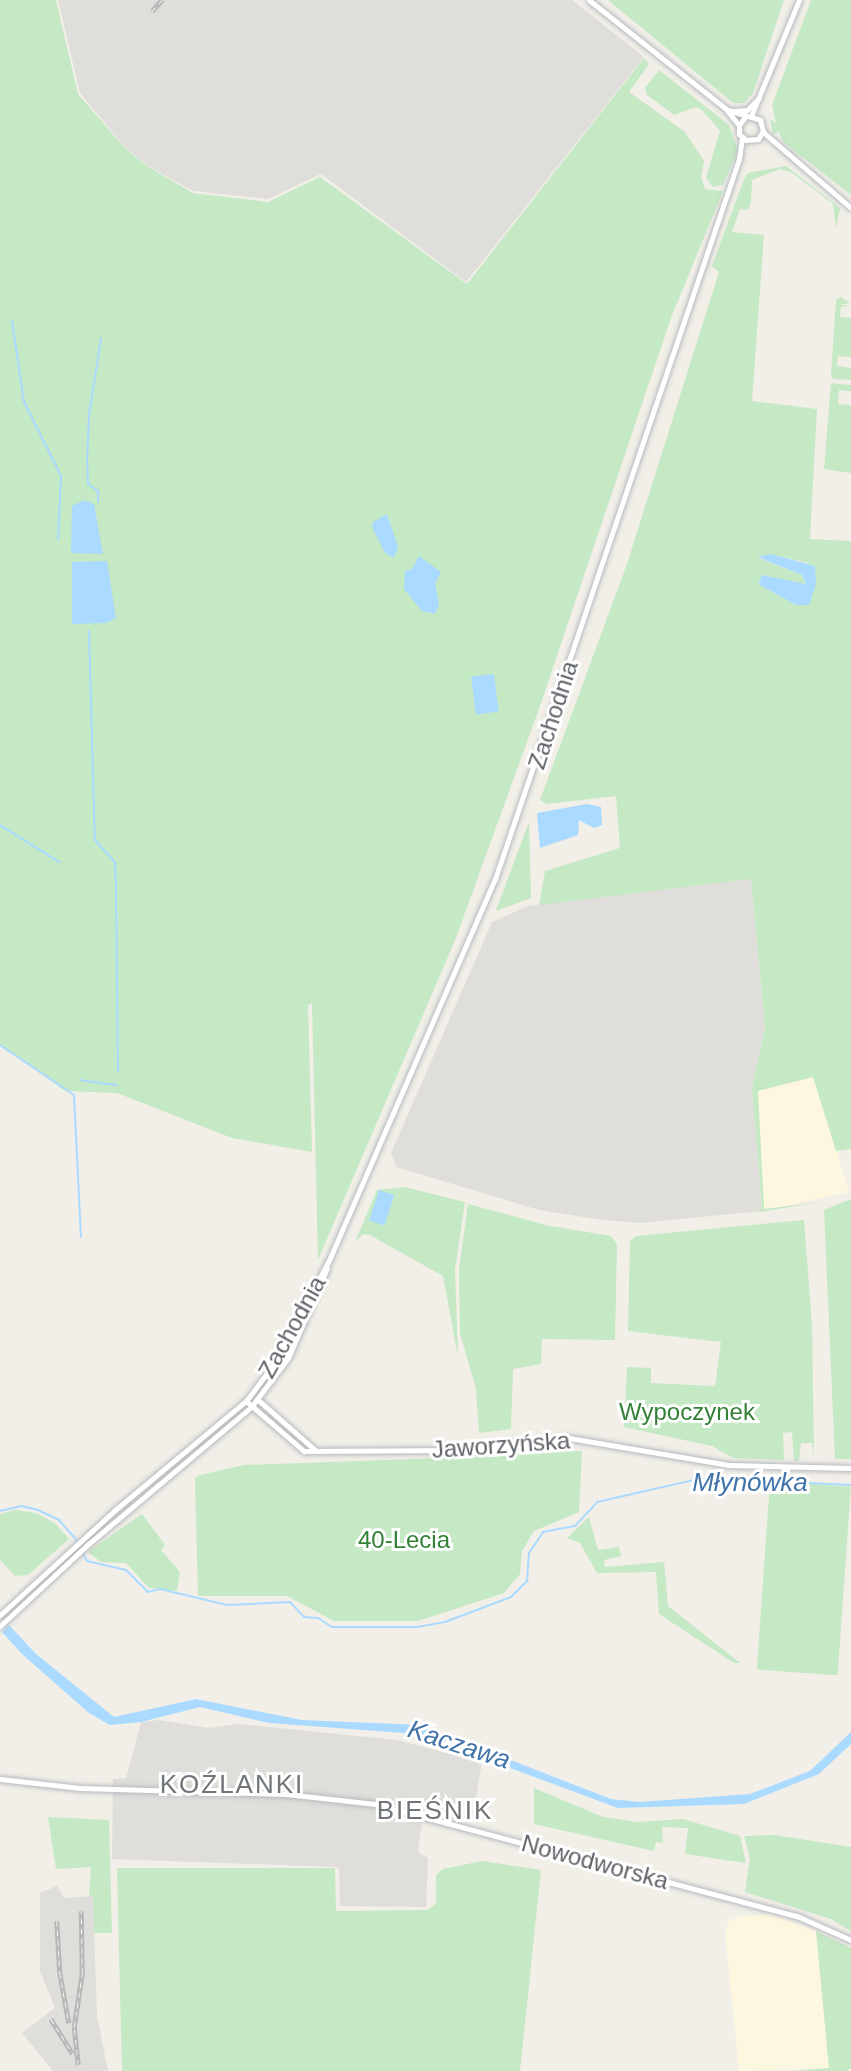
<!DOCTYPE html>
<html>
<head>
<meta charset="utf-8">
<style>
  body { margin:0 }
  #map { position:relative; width:851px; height:2071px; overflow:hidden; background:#f1efe8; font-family:Arial,sans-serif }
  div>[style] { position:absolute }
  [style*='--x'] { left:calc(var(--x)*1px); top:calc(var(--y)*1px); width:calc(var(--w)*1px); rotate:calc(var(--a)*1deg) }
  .commercial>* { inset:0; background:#fef7e0 }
  .industrial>* { inset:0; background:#e0deda }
  .green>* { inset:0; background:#c5e8c5; transform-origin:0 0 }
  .water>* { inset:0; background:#aadaff; transform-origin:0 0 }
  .stream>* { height:2px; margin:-1px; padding:0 1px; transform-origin:1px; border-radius:1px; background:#aadaff }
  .roads { filter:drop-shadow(0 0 2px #b6babf) drop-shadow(0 0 2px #b6babf) }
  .secondary>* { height:5px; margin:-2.5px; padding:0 2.5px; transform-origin:2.5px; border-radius:2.5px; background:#fff }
  .rail>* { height:4.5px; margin-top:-2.25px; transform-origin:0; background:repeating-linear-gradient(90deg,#fff 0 5px,#b6b7b8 0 10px); box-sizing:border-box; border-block:2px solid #b6b7b8 }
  span { translate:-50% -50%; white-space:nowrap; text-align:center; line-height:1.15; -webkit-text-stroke:6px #fff; paint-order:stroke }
  .street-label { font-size:24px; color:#5f6368 }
  .park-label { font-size:24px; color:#348238 }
  .water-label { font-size:26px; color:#4174aa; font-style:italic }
  .neighbourhood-label { font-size:26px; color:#70757a; letter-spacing:2px }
</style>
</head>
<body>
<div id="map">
  <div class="commercial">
    <div style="clip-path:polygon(814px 1077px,849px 1192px,762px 1211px,753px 1088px)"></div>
    <div style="clip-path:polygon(772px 1914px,816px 1931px,829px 2068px,739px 2071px,725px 1932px,730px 1920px,738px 1917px)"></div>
  </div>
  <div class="industrial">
    <div style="clip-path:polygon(58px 0,572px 0,644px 57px,466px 282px,321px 174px,268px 199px,193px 191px,148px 166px,125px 147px,80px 93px)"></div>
    <div style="clip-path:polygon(751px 879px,765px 1027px,752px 1088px,762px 1211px,640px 1223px,603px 1220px,539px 1210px,396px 1167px,391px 1153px,492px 922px,528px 906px)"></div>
    <div style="clip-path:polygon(159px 1720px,209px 1728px,238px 1724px,397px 1740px,482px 1762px,473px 1817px,424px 1804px,418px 1852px,428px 1858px,426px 1907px,340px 1906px,339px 1868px,335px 1867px,112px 1859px,113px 1779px,126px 1778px,141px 1722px)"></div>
    <div style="clip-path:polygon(57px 1886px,64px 1898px,93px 1896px,97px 2017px,108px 2071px,53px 2071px,22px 2033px,55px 2008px,40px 1971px,40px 1893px)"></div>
  </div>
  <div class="green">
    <div style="clip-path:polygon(0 0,56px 0,78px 94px,125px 148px,147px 166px,193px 193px,268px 202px,320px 177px,467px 284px,644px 58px,649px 64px,629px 92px,685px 132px,704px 161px,701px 177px,705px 189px,723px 191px,671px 318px,540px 706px,456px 938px,318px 1260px,312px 1003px,308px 1005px,312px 1152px,232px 1138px,117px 1093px,65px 1091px,0 1045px)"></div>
    <div style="clip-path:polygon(608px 0,784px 0,753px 93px,744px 103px,733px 103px)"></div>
    <div style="clip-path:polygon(811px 0,851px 0,851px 195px,783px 142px,779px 132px,773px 134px,770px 119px,776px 123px,772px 105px)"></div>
    <div style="clip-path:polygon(659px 70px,729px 125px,738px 150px,723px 185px,713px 187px,706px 178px,720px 131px,702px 110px,696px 107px,674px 115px,647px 95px,645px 88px)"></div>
    <div style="clip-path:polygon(evenodd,786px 166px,840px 208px,836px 228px,833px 204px,791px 172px,780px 169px,752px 180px,751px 203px,748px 210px,740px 209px,732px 232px,764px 235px,752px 401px,817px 409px,810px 539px,851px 541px,851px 1149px,836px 1151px,813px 1077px,758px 1091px,764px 1209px,822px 1202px,752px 1213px,762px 1210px,752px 1088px,765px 1027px,751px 879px,539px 905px,545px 871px,620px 848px,616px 796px,547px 804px,540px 800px,627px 564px,719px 272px,712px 266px,744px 179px,748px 173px,786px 166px,771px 554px,808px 563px,808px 605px,796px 605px,758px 584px,762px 575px,806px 584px,802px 575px,758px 558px,771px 554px)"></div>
    <div style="clip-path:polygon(841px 297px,850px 303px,839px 305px,851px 305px,841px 307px,840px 317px,851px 318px,851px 357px,838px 356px,837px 366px,851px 368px,851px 380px,833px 379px,831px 374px,836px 300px)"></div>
    <div style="clip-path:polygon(831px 383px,851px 385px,851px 391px,839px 390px,838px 404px,851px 405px,851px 473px,824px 469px)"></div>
    <div style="clip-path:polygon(529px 822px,531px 898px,496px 911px,496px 910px)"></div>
    <div style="clip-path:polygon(404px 1187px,465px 1202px,455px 1270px,458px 1357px,443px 1276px,370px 1235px,363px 1234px,355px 1242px,377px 1190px)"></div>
    <div style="clip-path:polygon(851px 1199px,851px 1459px,835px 1459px,824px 1210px)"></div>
    <div style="clip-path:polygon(468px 1204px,550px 1226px,611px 1236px,617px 1244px,615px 1340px,542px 1339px,541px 1364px,513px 1369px,511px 1429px,479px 1433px,476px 1389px,460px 1333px,459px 1269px)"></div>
    <div style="clip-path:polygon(804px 1220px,812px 1325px,814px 1457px,812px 1443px,801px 1443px,799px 1461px,794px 1461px,792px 1432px,783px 1433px,784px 1460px,733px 1458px,712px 1446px,624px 1427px,627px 1367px,651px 1368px,651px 1383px,715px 1386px,721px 1342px,628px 1331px,630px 1241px,636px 1236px)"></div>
    <div style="clip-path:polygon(542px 1451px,582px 1451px,579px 1512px,534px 1531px,522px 1551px,520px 1574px,504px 1593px,418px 1621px,334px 1621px,287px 1596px,198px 1596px,195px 1478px,200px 1475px,244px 1465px,498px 1456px)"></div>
    <div style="left:770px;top:1481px;width:81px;height:189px;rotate:4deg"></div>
    <div style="clip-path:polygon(15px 1510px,36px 1513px,56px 1524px,69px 1539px,28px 1575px,15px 1576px,0 1560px,0 1514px)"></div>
    <div style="clip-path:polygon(142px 1514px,165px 1545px,161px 1550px,180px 1572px,177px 1591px,149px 1588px,126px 1563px,101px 1562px,88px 1552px)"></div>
    <div style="clip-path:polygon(589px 1517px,598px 1550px,619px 1547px,621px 1556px,604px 1560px,605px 1567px,664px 1562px,668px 1606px,740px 1663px,734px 1663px,659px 1614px,656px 1572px,597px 1573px,580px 1543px,567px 1538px)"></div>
    <div style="clip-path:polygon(534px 1788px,603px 1817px,638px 1822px,683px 1819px,740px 1836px,746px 1863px,685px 1854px,688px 1828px,662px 1827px,663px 1843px,656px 1842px,654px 1851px,534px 1824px)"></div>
    <div style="clip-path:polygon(48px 1817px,109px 1820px,112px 1933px,94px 1933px,93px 1896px,89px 1896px,91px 1867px,56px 1869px)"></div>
    <div style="clip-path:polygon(775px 1835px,851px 1847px,851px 1931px,831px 1919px,745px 1892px,750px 1858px,744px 1836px)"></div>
    <div style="clip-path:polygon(482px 1861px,541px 1870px,520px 2071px,122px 2071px,117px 1868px,335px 1868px,336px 1911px,427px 1910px,436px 1904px,436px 1875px,443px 1869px)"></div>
    <div style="clip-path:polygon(816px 1931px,851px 1948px,851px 2068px,847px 2071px,793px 2071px,829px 2068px)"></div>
  </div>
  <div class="water">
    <div style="clip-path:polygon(84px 500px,94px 504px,103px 554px,71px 553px,72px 506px)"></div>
    <div style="clip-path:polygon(387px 514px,398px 547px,394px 558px,385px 553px,372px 527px,373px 522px)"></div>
    <div style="clip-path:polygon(771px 554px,815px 566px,816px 584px,809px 605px,796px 605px,758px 584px,762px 575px,806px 584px,802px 575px,758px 557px)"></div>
    <div style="clip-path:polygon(419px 556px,441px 572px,435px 584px,439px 604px,435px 614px,422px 611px,404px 589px,405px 571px,412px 569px)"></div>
    <div style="clip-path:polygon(107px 561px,116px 618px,106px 623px,72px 624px,72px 562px)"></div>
    <div style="left:494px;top:674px;width:38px;height:23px;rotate:83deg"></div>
    <div style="clip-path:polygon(587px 804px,601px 807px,602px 825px,594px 828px,579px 820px,578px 835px,540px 848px,537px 813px)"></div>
    <div style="left:379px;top:1190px;width:16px;height:32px;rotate:18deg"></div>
    <div style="clip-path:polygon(9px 1625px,36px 1654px,114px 1717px,196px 1699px,302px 1720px,420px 1725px,611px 1799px,640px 1802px,750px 1794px,810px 1771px,851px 1732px,851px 1744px,819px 1774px,744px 1804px,618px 1808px,418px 1734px,269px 1723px,200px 1707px,141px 1722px,110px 1725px,89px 1713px,23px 1655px,2px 1632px)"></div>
  </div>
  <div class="stream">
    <div style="--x:12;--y:321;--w:82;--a:81.6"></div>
    <div style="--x:24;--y:402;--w:83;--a:63.4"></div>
    <div style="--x:61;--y:476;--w:63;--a:92.7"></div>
    <div style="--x:98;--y:502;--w:11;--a:-90"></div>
    <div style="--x:98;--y:491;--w:12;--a:-145"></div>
    <div style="--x:88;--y:484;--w:23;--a:-92"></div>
    <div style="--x:87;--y:461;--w:46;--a:-87.5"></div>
    <div style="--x:89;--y:415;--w:78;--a:-81.1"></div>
    <div style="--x:89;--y:631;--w:209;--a:88.4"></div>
    <div style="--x:95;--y:840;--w:30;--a:48"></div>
    <div style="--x:115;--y:862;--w:24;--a:88"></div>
    <div style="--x:116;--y:886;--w:185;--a:89.4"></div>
    <div style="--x:0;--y:825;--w:70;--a:32.1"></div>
    <div style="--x:0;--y:1045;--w:89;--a:34"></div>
    <div style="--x:74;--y:1095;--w:142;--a:87.2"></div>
    <div style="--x:80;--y:1080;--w:37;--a:8"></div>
    <div style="--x:0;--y:1511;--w:22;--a:-13"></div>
    <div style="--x:21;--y:1506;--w:17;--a:13"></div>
    <div style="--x:38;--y:1510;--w:23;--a:25"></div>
    <div style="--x:59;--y:1520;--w:28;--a:49"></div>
    <div style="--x:82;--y:1552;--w:10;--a:61"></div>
    <div style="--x:87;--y:1561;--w:40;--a:13"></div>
    <div style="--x:126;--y:1570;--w:31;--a:45"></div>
    <div style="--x:148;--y:1592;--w:12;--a:-14"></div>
    <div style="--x:160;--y:1589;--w:69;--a:13.4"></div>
    <div style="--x:227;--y:1605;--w:63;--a:-2.7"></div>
    <div style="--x:290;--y:1602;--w:21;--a:47"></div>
    <div style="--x:304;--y:1617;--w:14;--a:4"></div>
    <div style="--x:318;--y:1618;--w:17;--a:33"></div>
    <div style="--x:332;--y:1627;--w:85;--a:0"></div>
    <div style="--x:417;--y:1627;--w:28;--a:-10"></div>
    <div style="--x:445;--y:1622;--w:71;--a:-20.7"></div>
    <div style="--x:511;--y:1597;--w:23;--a:-45"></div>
    <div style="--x:527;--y:1581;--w:28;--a:-86"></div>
    <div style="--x:529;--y:1553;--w:25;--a:-56"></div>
    <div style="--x:543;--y:1532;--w:33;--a:-11"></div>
    <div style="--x:575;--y:1526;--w:33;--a:-47"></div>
    <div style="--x:597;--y:1502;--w:109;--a:-12.8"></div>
    <div style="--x:703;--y:1478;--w:148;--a:2.7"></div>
  </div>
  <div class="roads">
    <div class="secondary">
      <div style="--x:589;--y:0;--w:174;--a:38.5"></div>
      <div style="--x:725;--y:108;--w:22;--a:51"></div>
      <div style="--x:728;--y:110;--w:34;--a:17"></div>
      <div style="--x:760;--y:120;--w:11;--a:75"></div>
      <div style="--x:763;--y:131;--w:9;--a:122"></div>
      <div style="--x:758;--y:139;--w:12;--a:175"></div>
      <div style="--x:746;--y:140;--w:9;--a:-139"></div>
      <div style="--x:739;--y:134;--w:9;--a:-90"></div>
      <div style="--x:739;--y:125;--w:10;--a:-53"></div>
      <div style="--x:732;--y:111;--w:15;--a:-4"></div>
      <div style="--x:747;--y:110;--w:17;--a:-45"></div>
      <div style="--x:751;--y:116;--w:126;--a:-67.5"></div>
      <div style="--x:763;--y:132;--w:116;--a:40.8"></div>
      <div style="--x:257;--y:1399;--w:77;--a:41.3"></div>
      <div style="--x:246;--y:1401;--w:77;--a:40.8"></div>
      <div style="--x:304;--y:1451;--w:157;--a:-0.4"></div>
      <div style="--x:461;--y:1450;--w:109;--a:-6.3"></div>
      <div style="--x:569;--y:1438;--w:162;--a:9.6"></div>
      <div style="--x:729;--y:1465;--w:122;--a:1.4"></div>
      <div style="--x:0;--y:1615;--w:156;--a:-42.4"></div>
      <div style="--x:115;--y:1510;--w:170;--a:-39.8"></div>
      <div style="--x:246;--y:1401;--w:51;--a:-52.9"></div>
      <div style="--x:277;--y:1360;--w:115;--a:-62.5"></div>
      <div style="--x:330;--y:1258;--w:413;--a:-66.5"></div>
      <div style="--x:495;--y:879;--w:760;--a:-71.28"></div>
      <div style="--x:739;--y:159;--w:22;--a:-82"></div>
      <div style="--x:0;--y:1626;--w:117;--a:-42.9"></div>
      <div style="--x:86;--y:1546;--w:216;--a:-40.1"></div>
      <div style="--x:251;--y:1407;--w:61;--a:-52.9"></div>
      <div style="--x:288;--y:1358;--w:98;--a:-66.6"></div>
      <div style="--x:0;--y:1779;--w:81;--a:6.4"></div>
      <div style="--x:80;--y:1788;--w:206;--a:1.7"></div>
      <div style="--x:286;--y:1794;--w:90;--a:6.4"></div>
      <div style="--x:375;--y:1804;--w:437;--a:14.9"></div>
      <div style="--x:797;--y:1916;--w:59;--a:24"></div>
    </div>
  </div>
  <div class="rail">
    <div style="--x:152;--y:11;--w:15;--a:-48"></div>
    <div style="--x:57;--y:1921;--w:52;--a:86.7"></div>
    <div style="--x:60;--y:1973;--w:51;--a:79.8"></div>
    <div style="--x:51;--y:2019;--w:41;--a:57.8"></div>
    <div style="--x:78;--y:2065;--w:38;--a:-96"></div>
    <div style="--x:74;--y:2027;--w:54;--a:-81.4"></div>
    <div style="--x:82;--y:1974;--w:63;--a:-90.9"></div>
  </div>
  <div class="street-label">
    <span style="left:553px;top:715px;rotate:-72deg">Zachodnia</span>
    <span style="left:292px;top:1327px;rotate:-61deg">Zachodnia</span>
    <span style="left:501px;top:1445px;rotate:-4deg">Jaworzyńska</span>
    <span style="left:595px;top:1862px;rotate:15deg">Nowodworska</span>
  </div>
  <div class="park-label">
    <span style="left:687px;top:1412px">Wypoczynek</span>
    <span style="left:404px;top:1540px">40-Lecia</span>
  </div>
  <div class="water-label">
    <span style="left:750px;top:1483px">Młynówka</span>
    <span style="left:459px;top:1745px;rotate:18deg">Kaczawa</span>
  </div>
  <div class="neighbourhood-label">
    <span style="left:232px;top:1785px">KOŹLANKI</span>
    <span style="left:435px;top:1811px">BIEŚNIK</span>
  </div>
</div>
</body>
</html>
